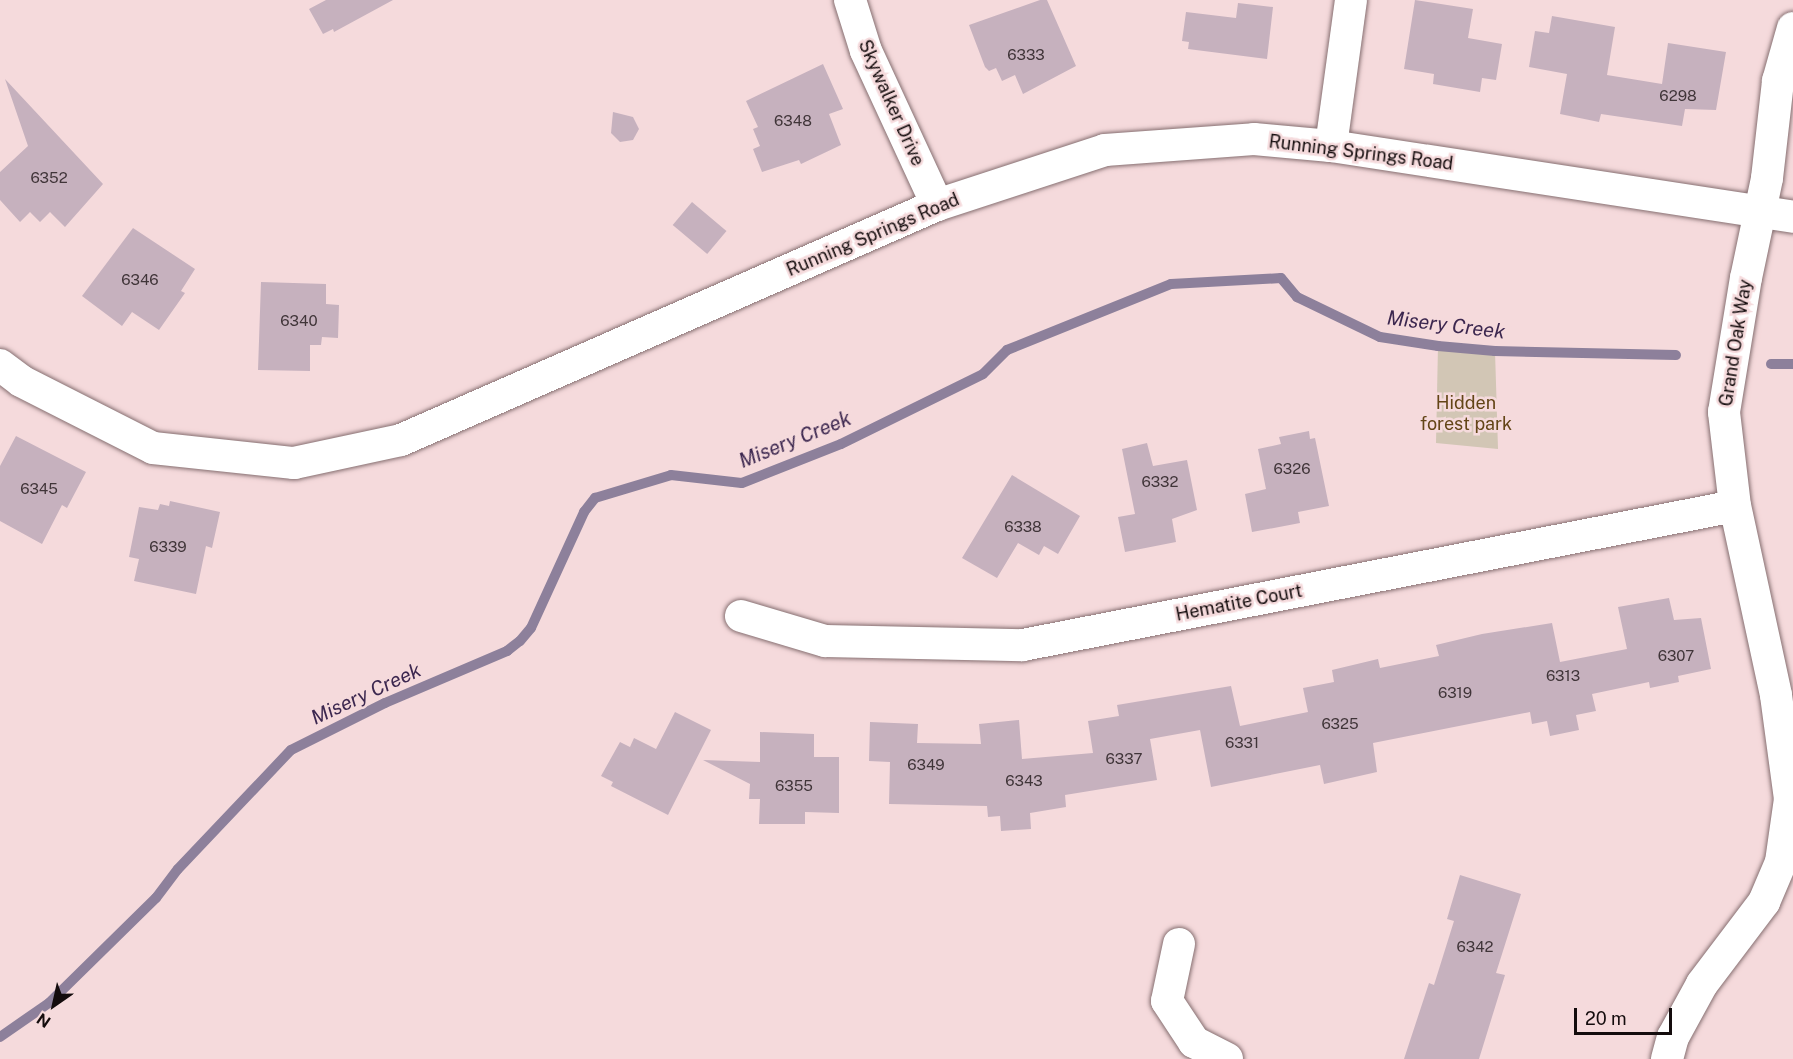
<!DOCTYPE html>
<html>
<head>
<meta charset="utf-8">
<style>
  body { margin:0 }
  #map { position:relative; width:1793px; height:1059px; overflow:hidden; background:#f5dadc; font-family:"Public Sans",sans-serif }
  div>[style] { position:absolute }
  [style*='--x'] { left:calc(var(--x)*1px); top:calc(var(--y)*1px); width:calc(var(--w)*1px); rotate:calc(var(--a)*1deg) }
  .green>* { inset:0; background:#d2c6b5 }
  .stream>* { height:10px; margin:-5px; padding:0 5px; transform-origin:5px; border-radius:5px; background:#8d809b }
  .building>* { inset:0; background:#c6b1be; transform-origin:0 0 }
  .roads { filter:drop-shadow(0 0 2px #866f71) drop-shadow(0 0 2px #866f71) }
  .minor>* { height:32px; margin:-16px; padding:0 16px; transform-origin:16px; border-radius:16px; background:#fff }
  span { translate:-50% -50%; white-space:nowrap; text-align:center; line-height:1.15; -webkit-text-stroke:5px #f5dadc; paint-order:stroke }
  .number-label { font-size:15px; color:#403539 }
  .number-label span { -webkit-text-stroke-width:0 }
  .street-label { font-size:18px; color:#140c0d }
  .park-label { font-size:18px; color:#634517 }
  .water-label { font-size:20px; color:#3c274f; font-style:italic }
  .north { position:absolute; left:24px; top:975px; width:60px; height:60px; -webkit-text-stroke:4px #f5dadc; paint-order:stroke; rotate:214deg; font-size:16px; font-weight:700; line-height:24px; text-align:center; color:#140c0d }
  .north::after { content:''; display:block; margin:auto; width:21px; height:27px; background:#140c0d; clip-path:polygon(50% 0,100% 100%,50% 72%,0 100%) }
  .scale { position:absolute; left:1574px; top:1008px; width:98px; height:27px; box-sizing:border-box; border:3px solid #140c0d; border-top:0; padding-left:8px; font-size:18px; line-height:21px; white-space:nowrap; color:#140c0d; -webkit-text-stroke:4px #f5dadc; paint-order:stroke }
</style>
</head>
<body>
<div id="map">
  <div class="green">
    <div style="clip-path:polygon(1438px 346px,1495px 351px,1498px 449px,1436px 443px)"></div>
  </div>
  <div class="stream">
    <div style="--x:1771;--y:364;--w:22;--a:0"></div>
    <div style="--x:0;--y:1037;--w:60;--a:-34.8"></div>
    <div style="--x:49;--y:1003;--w:150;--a:-44.5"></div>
    <div style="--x:156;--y:898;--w:36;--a:-53"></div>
    <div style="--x:178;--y:869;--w:164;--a:-46.5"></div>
    <div style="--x:291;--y:750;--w:105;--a:-26.6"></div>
    <div style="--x:385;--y:703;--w:133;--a:-23.1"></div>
    <div style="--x:507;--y:651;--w:16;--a:-38"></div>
    <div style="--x:520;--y:641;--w:17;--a:-50"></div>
    <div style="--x:531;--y:628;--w:128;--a:-65.4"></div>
    <div style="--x:584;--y:512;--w:18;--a:-52"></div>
    <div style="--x:595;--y:498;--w:79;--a:-16.8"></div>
    <div style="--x:671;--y:475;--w:71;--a:6.4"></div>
    <div style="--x:742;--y:483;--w:106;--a:-21.5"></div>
    <div style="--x:841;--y:444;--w:158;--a:-26.2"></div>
    <div style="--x:983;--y:374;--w:34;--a:-45"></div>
    <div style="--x:1007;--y:350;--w:177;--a:-21.9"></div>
    <div style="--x:1171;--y:284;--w:110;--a:-3.1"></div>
    <div style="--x:1281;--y:278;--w:25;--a:50"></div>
    <div style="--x:1297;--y:297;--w:92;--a:25.7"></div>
    <div style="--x:1380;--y:337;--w:59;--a:8.8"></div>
    <div style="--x:1438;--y:346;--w:57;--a:5"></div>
    <div style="--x:1495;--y:351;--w:181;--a:1.3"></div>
  </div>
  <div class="building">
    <div style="clip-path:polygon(326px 0,393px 0,334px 32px,333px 29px,323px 34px,309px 9px)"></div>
    <div style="clip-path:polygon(1040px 0,1047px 0,1076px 66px,1023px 94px,1015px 75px,1002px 81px,996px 68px,989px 71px,985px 67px,969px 25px)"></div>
    <div style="clip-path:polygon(1415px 0,1473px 9px,1468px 38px,1502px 44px,1496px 80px,1482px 78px,1480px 92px,1433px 84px,1434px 74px,1404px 69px)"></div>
    <div style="clip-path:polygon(1238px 3px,1273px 7px,1267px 59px,1188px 49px,1189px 42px,1182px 41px,1186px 12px,1236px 18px)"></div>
    <div style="clip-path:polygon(1552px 16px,1615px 27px,1607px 75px,1662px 84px,1668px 43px,1726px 52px,1716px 110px,1685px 109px,1682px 126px,1601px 114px,1599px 122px,1560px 114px,1567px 74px,1529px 67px,1535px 31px,1549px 33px)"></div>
    <div style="clip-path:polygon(823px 64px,843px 109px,829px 114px,841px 145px,801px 164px,799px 160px,762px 172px,753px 149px,760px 146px,753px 129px,758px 127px,746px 101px)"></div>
    <div style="clip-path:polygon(5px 79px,103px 184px,65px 227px,50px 212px,40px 222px,30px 212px,20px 222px,0 200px,0 172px,28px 146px)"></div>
    <div style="clip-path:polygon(613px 112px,633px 117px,639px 129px,633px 140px,620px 142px,611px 133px)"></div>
    <div style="left:692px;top:202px;width:45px;height:30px;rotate:40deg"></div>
    <div style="clip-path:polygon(133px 228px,195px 269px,181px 291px,185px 293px,159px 330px,132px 312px,122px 326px,82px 296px)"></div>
    <div style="clip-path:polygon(261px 282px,326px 284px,326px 304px,339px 305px,338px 338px,322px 337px,321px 345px,310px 345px,310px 371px,258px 370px)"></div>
    <div style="clip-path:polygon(1309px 431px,1310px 439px,1315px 438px,1329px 506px,1298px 512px,1300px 523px,1252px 532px,1245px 494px,1266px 489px,1258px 449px,1281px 444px,1279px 437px)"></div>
    <div style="clip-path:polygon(16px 436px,86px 472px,67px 508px,62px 505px,42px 544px,0 521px,0 466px)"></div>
    <div style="clip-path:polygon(1147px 443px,1153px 466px,1187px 460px,1197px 510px,1172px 519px,1176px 542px,1125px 552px,1118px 517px,1135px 514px,1122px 449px)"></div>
    <div style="clip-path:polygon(1012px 475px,1080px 516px,1058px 554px,1044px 546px,1039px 555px,1018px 543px,997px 578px,962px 558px)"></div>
    <div style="clip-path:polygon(170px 501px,220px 512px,212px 548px,206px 546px,196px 594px,134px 581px,139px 559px,129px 557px,139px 507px,158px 510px,160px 504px,169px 506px)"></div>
    <div style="clip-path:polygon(1669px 598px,1674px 620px,1701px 618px,1711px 669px,1678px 676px,1679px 682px,1650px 688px,1649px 682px,1592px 694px,1596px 711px,1576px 715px,1579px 730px,1550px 736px,1547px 721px,1532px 724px,1530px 712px,1373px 743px,1377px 772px,1324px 784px,1320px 765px,1211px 787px,1200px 730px,1150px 739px,1157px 780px,1065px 795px,1066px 807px,1030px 813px,1031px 829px,1001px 831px,1000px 816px,988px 817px,987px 806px,889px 804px,890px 762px,869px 761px,870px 722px,918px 724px,917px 743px,981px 744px,979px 724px,1019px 720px,1022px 759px,1093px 753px,1088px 721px,1119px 716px,1117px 705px,1231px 686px,1240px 726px,1308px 712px,1303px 688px,1334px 682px,1332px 670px,1378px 659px,1380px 668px,1439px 656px,1436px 645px,1482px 634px,1552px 623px,1560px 662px,1627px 649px,1618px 607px)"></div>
    <div style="clip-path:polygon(675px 712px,711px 730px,668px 815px,611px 786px,613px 782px,601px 776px,620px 742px,630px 747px,634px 738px,656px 749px)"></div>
    <div style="clip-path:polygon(760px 732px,814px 734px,814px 757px,839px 757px,839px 813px,805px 812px,805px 824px,759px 824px,760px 799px,749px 799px,750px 784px,703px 760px,760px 762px)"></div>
    <div style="clip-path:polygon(1460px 875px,1521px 894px,1496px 973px,1505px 975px,1479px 1059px,1404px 1059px,1429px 983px,1434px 985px,1454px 921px,1447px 919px)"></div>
  </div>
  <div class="roads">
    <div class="minor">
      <div style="--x:850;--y:0;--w:53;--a:72.6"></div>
      <div style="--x:866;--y:51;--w:170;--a:65.2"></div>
      <div style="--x:1331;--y:146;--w:147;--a:-82.2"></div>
      <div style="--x:0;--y:365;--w:26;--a:37"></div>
      <div style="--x:21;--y:381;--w:148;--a:26.9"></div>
      <div style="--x:153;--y:448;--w:142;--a:6.1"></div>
      <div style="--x:294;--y:463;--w:109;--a:-12.1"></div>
      <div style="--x:401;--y:440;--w:585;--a:-23.67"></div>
      <div style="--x:937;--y:205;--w:177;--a:-18.1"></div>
      <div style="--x:1105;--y:150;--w:149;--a:-4.2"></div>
      <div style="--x:1254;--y:139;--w:77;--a:5.2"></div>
      <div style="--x:1331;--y:146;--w:467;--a:8.7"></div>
      <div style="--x:741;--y:616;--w:88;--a:16.6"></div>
      <div style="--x:825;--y:641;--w:198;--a:1.2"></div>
      <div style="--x:1023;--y:645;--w:725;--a:-11.05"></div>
      <div style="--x:1179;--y:944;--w:58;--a:101.9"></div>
      <div style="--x:1167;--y:1001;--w:49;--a:56.6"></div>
      <div style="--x:1194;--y:1042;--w:37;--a:27"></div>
      <div style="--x:1667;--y:1059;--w:23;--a:-75"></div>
      <div style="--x:1673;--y:1037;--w:60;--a:-61.3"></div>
      <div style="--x:1702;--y:984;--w:103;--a:-52.9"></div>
      <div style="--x:1764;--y:902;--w:43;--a:-67"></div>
      <div style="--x:1781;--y:862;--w:64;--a:-81.9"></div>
      <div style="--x:1790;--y:799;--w:105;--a:-97.7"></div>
      <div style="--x:1776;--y:695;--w:193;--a:-102.2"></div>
      <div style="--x:1735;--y:506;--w:95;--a:-96.7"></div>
      <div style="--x:1724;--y:412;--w:136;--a:-80.7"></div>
      <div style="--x:1746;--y:278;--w:102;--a:-78.1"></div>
      <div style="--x:1767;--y:178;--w:98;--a:-83.5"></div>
      <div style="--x:1778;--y:81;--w:55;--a:-74.2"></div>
    </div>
  </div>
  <div class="number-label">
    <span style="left:1026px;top:55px">6333</span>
    <span style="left:1678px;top:96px">6298</span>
    <span style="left:793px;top:121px">6348</span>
    <span style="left:49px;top:178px">6352</span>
    <span style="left:140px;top:280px">6346</span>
    <span style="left:299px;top:321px">6340</span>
    <span style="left:1292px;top:469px">6326</span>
    <span style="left:1160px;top:482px">6332</span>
    <span style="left:39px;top:489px">6345</span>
    <span style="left:1023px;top:527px">6338</span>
    <span style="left:168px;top:547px">6339</span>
    <span style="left:1676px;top:656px">6307</span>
    <span style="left:1563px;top:676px">6313</span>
    <span style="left:1455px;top:693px">6319</span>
    <span style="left:1340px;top:724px">6325</span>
    <span style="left:1242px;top:743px">6331</span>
    <span style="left:1124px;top:759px">6337</span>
    <span style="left:926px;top:765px">6349</span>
    <span style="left:1024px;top:781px">6343</span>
    <span style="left:794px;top:786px">6355</span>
    <span style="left:1475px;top:947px">6342</span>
  </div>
  <div class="street-label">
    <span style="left:891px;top:103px;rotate:66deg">Skywalker Drive</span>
    <span style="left:1361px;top:153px;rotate:7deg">Running Springs Road</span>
    <span style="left:873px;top:235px;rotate:-23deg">Running Springs Road</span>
    <span style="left:1736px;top:343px;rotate:-81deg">Grand Oak Way</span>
    <span style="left:1239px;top:603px;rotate:-11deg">Hematite Court</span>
  </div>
  <div class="park-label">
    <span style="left:1466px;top:414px">Hidden<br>forest park</span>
  </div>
  <div class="water-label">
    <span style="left:1446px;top:325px;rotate:7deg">Misery Creek</span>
    <span style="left:795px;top:440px;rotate:-22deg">Misery Creek</span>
    <span style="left:366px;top:694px;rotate:-25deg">Misery Creek</span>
  </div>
  <div class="north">N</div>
  <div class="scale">20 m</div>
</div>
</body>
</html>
